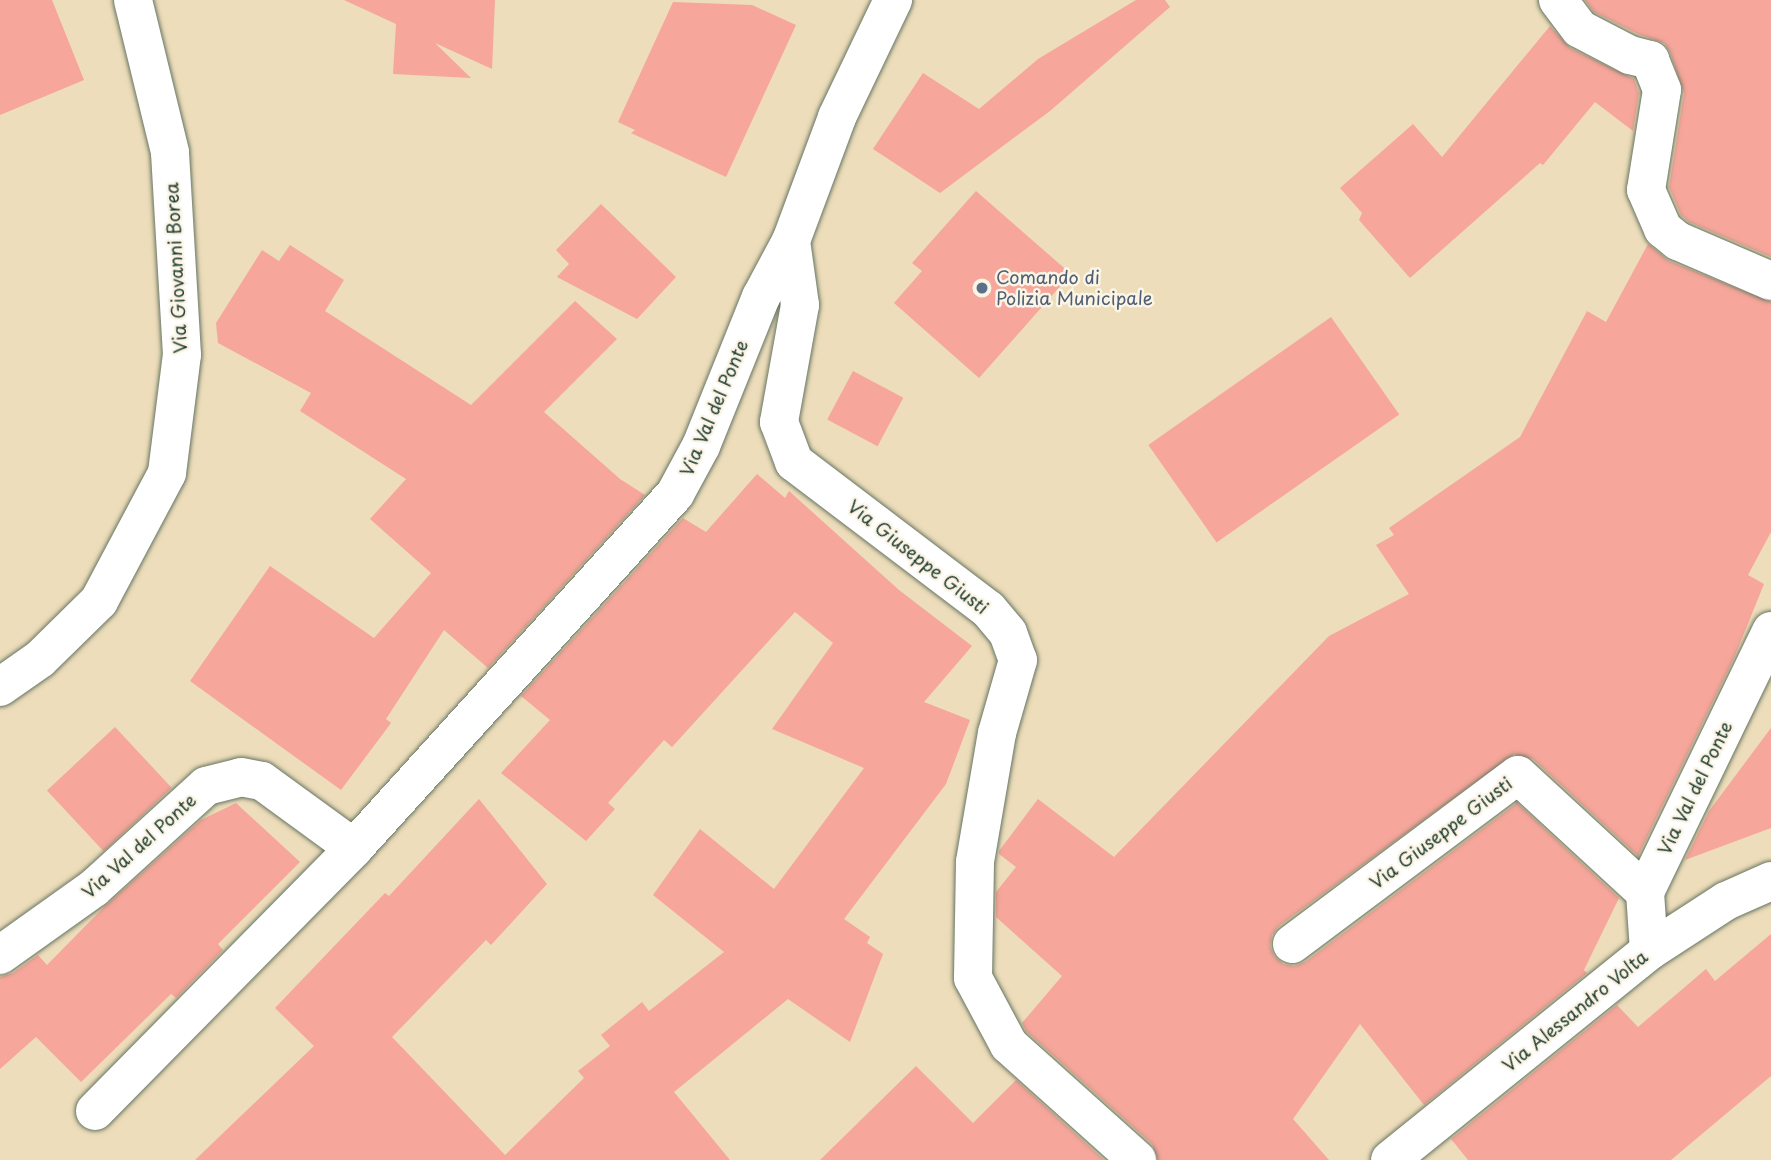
<!DOCTYPE html>
<html>
<head>
<meta charset="utf-8">
<style>
  body { margin:0 }
  #map { position:relative; width:1771px; height:1160px; overflow:hidden; background:#edddba; font-family:"Playpen Sans",sans-serif }
  div>[style] { position:absolute }
  [style*='--x'] { left:calc(var(--x)*1px); top:calc(var(--y)*1px); width:calc(var(--w)*1px); rotate:calc(var(--a)*1deg) }
  .building>* { inset:0; background:#f6a69a; transform-origin:0 0 }
  .roads { filter:drop-shadow(0 0 2px #677563) drop-shadow(0 0 2px #677563) }
  .minor>* { height:38px; margin:-19px; padding:0 19px; transform-origin:19px; border-radius:19px; background:#fff }
  .secondary>* { height:38px; margin:-19px; padding:0 19px; transform-origin:19px; border-radius:19px; background:#fff }
  .dots>* { width:19px; height:19px; translate:-50% -50%; box-sizing:border-box; border:4px solid #fcf5e5; border-radius:50% }
  span { translate:-50% -50%; white-space:nowrap; text-align:center; line-height:1.15; -webkit-text-stroke:5px #fcf5e5; paint-order:stroke }
  .street-label { font-size:18px; color:#1f3d34 }
  .service-label { font-size:18px; color:#4e5e75 }
  .left { translate:0 -50%; text-align:left }
</style>
</head>
<body>
<div id="map">
  <div class="building">
    <div style="clip-path:polygon(0 0,52px 0,84px 80px,0 115px)"></div>
    <div style="clip-path:polygon(344px 0,495px 0,492px 69px,435px 43px,471px 78px,393px 74px,396px 24px)"></div>
    <div style="clip-path:polygon(1136px 0,1165px 0,1170px 7px,1050px 111px,940px 193px,873px 149px,923px 73px,979px 109px,1038px 59px)"></div>
    <div style="clip-path:polygon(1585px 0,1771px 0,1771px 257px,1689px 222px,1681px 215px,1669px 187px,1684px 93px,1670px 52px,1664px 43px,1638px 34px,1594px 12px)"></div>
    <div style="clip-path:polygon(673px 2px,752px 5px,796px 25px,726px 177px,631px 133px,635px 130px,618px 122px)"></div>
    <div style="clip-path:polygon(1550px 26px,1570px 48px,1634px 79px,1639px 93px,1633px 131px,1595px 102px,1543px 165px,1540px 163px,1410px 278px,1359px 220px,1362px 213px,1340px 188px,1413px 124px,1442px 157px)"></div>
    <div style="clip-path:polygon(976px 191px,1071px 274px,979px 378px,894px 303px,922px 271px,912px 263px)"></div>
    <div style="clip-path:polygon(601px 204px,676px 277px,637px 319px,557px 277px,569px 264px,556px 250px)"></div>
    <div style="clip-path:polygon(1648px 244px,1669px 261px,1771px 302px,1771px 532px,1748px 575px,1764px 584px,1734px 658px,1638px 856px,1533px 759px,1514px 754px,1279px 926px,1272px 935px,1270px 946px,1274px 956px,1283px 964px,1294px 966px,1305px 962px,1517px 803px,1619px 898px,1584px 970px,1587px 973px,1424px 1105px,1360px 1024px,1293px 1119px,1329px 1160px,1158px 1160px,1152px 1144px,1026px 1031px,1022px 1023px,1062px 976px,996px 917px,996px 892px,1016px 867px,999px 854px,999px 851px,1038px 799px,1114px 857px,1329px 636px,1409px 594px,1376px 545px,1394px 535px,1389px 528px,1520px 437px,1587px 311px,1606px 322px)"></div>
    <div style="clip-path:polygon(290px 245px,344px 280px,325px 311px,471px 405px,575px 301px,617px 339px,544px 412px,620px 479px,645px 495px,488px 668px,444px 630px,386px 719px,391px 723px,341px 790px,190px 681px,270px 566px,374px 638px,431px 573px,370px 519px,406px 479px,300px 411px,311px 393px,218px 343px,216px 323px,262px 250px,279px 261px)"></div>
    <div style="left:1331px;top:317px;width:119px;height:223px;rotate:55deg"></div>
    <div style="left:853px;top:371px;width:57px;height:55px;rotate:28deg"></div>
    <div style="clip-path:polygon(757px 474px,785px 498px,789px 491px,899px 590px,972px 646px,924px 702px,970px 720px,946px 784px,844px 919px,870px 937px,867px 943px,883px 954px,850px 1042px,788px 999px,674px 1092px,730px 1160px,195px 1160px,314px 1046px,275px 1008px,385px 893px,389px 896px,479px 799px,547px 884px,491px 945px,486px 940px,392px 1037px,505px 1155px,584px 1078px,578px 1071px,610px 1046px,601px 1035px,642px 1002px,649px 1011px,724px 952px,653px 895px,700px 829px,774px 889px,864px 768px,772px 729px,833px 643px,795px 612px,672px 747px,664px 740px,608px 803px,615px 809px,586px 841px,501px 773px,550px 720px,521px 696px,683px 518px,706px 532px)"></div>
    <div style="left:115px;top:727px;width:83px;height:93px;rotate:47deg"></div>
    <div style="clip-path:polygon(1771px 728px,1771px 828px,1685px 860px,1709px 811px)"></div>
    <div style="clip-path:polygon(236px 803px,300px 862px,218px 944px,223px 950px,176px 998px,171px 994px,81px 1082px,36px 1037px,0 1069px,0 977px,13px 973px,38px 955px,47px 965px,103px 908px,201px 820px)"></div>
    <div style="clip-path:polygon(1771px 934px,1771px 1076px,1671px 1160px,1468px 1160px,1451px 1139px,1617px 1005px,1638px 1027px,1706px 969px,1715px 981px)"></div>
    <div style="clip-path:polygon(916px 1066px,973px 1123px,1016px 1080px,1104px 1160px,820px 1160px)"></div>
  </div>
  <div class="roads">
    <div class="minor">
      <div style="--x:1558;--y:0;--w:36;--a:53"></div>
      <div style="--x:1580;--y:29;--w:56;--a:27.5"></div>
      <div style="--x:1630;--y:55;--w:21;--a:14"></div>
      <div style="--x:1650;--y:60;--w:32;--a:68"></div>
      <div style="--x:1662;--y:90;--w:101;--a:99.1"></div>
      <div style="--x:1646;--y:190;--w:43;--a:66.4"></div>
      <div style="--x:1663;--y:229;--w:19;--a:39"></div>
      <div style="--x:1678;--y:241;--w:101;--a:23.3"></div>
      <div style="--x:791;--y:241;--w:65;--a:82"></div>
      <div style="--x:800;--y:305;--w:119;--a:100.2"></div>
      <div style="--x:779;--y:422;--w:43;--a:69.4"></div>
      <div style="--x:794;--y:462;--w:243;--a:37.2"></div>
      <div style="--x:988;--y:609;--w:31;--a:50"></div>
      <div style="--x:1008;--y:633;--w:29;--a:70"></div>
      <div style="--x:1018;--y:660;--w:76;--a:106"></div>
      <div style="--x:997;--y:733;--w:131;--a:99.7"></div>
      <div style="--x:975;--y:862;--w:116;--a:91"></div>
      <div style="--x:973;--y:978;--w:76;--a:61.8"></div>
      <div style="--x:1009;--y:1045;--w:172;--a:41.9"></div>
      <div style="--x:1292;--y:944;--w:282;--a:-36.8"></div>
      <div style="--x:1518;--y:775;--w:173;--a:42.7"></div>
      <div style="--x:1649;--y:951;--w:59;--a:-93.9"></div>
      <div style="--x:1645;--y:892;--w:290;--a:-64.2"></div>
      <div style="--x:0;--y:955;--w:115;--a:-35.5"></div>
      <div style="--x:94;--y:888;--w:151;--a:-42.3"></div>
      <div style="--x:206;--y:786;--w:36;--a:-14"></div>
      <div style="--x:241;--y:777;--w:21;--a:11"></div>
      <div style="--x:262;--y:781;--w:114;--a:36.1"></div>
      <div style="--x:95;--y:1111;--w:369;--a:-45.4"></div>
      <div style="--x:354;--y:848;--w:478;--a:-47.8"></div>
      <div style="--x:675;--y:494;--w:55;--a:-61.6"></div>
      <div style="--x:701;--y:446;--w:161;--a:-68.1"></div>
      <div style="--x:761;--y:297;--w:64;--a:-61.8"></div>
      <div style="--x:791;--y:241;--w:132;--a:-69.6"></div>
      <div style="--x:837;--y:117;--w:130;--a:-64.4"></div>
    </div>
    <div class="secondary">
      <div style="--x:0;--y:687;--w:49;--a:-35"></div>
      <div style="--x:40;--y:659;--w:83;--a:-44.5"></div>
      <div style="--x:99;--y:601;--w:145;--a:-62"></div>
      <div style="--x:167;--y:473;--w:119;--a:-82.8"></div>
      <div style="--x:182;--y:355;--w:203;--a:-93.4"></div>
      <div style="--x:170;--y:152;--w:156;--a:-103.7"></div>
      <div style="--x:1390;--y:1160;--w:333;--a:-38.9"></div>
      <div style="--x:1649;--y:951;--w:92;--a:-33"></div>
      <div style="--x:1726;--y:901;--w:49;--a:-24"></div>
    </div>
  </div>
  <div class="dots">
    <div style="left:982px;top:288px;background:#5c6f8a"></div>
  </div>
  <div class="street-label">
    <span style="left:176px;top:268px;rotate:-93deg">Via Giovanni Borea</span>
    <span style="left:714px;top:408px;rotate:-67deg">Via Val del Ponte</span>
    <span style="left:918px;top:557px;rotate:38deg">Via Giuseppe Giusti</span>
    <span style="left:1695px;top:788px;rotate:-64deg">Via Val del Ponte</span>
    <span style="left:1441px;top:833px;rotate:-37deg">Via Giuseppe Giusti</span>
    <span style="left:139px;top:846px;rotate:-42deg">Via Val del Ponte</span>
    <span style="left:1575px;top:1011px;rotate:-39deg">Via Alessandro Volta</span>
  </div>
  <div class="service-label">
    <span class="left" style="left:996px;top:288px">Comando di<br>Polizia Municipale</span>
  </div>
</div>
</body>
</html>
